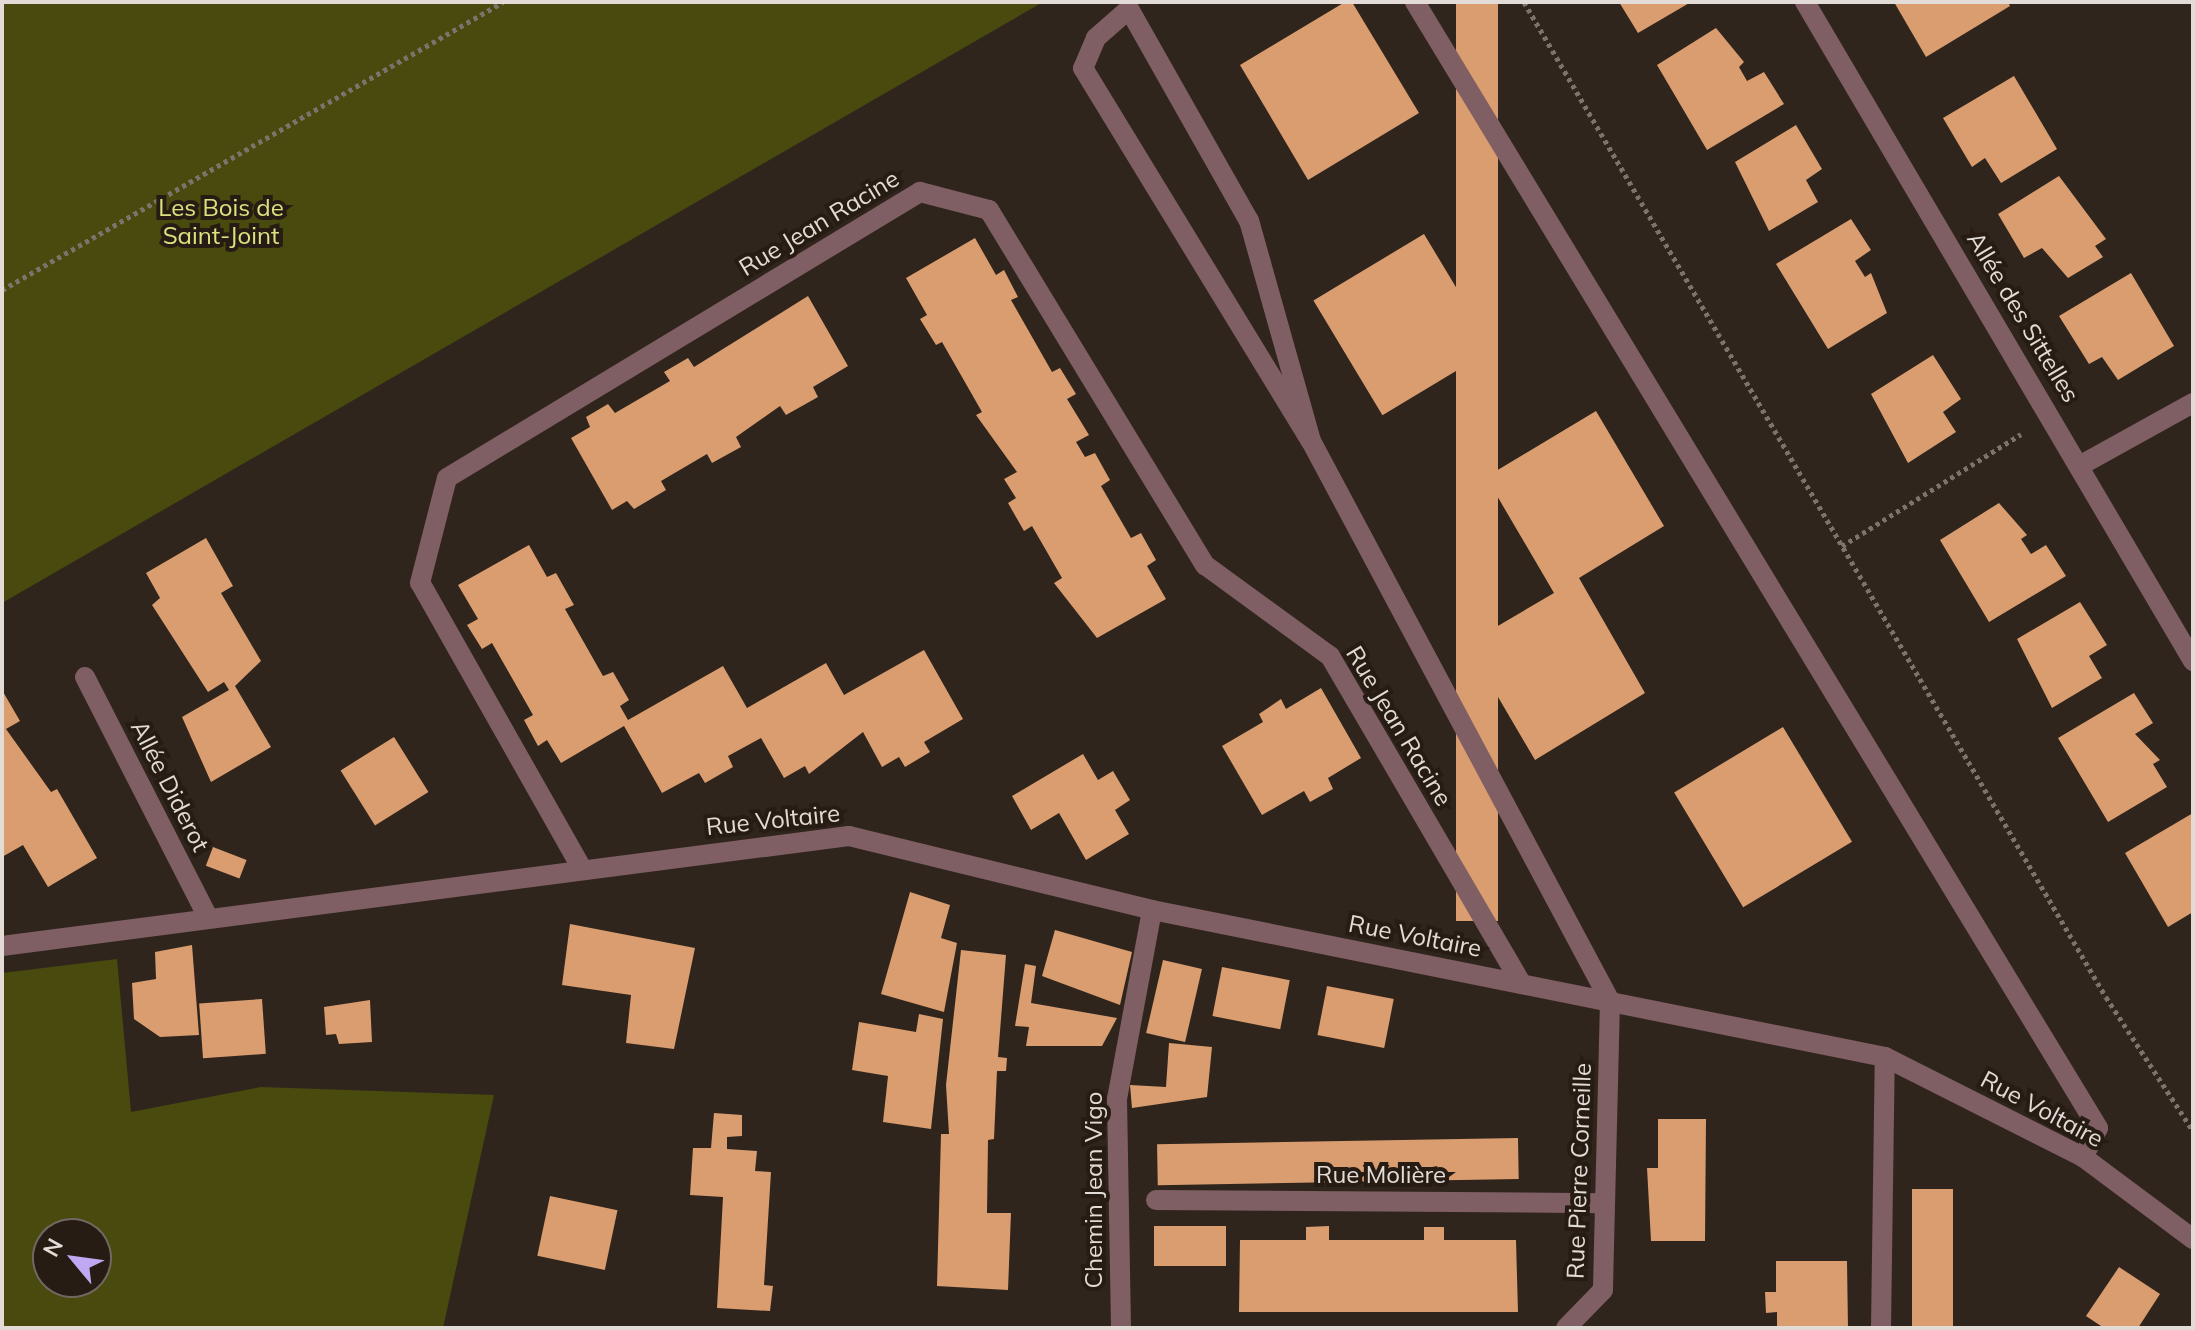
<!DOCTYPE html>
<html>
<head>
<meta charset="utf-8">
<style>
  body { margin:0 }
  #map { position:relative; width:2195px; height:1330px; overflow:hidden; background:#30251d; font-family:Mulish,sans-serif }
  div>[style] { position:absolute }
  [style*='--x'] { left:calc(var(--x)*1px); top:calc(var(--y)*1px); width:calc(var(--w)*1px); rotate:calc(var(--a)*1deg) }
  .green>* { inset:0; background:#484a0e }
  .building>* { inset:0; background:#da9d6f; transform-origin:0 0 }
  .path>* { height:5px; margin-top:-2.5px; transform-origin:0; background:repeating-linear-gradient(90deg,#7c736c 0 4px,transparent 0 8px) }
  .minor>* { height:20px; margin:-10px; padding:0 10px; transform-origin:10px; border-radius:10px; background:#7f5f63 }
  span { translate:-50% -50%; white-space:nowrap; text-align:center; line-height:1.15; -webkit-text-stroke:8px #261c14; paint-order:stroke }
  .park-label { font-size:24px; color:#dce27e }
  .street-label { font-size:24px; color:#e2dbd6 }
  .frame { position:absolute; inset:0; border:4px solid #e2dbd6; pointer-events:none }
  .north { position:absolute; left:32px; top:1218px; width:80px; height:80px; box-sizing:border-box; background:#261c14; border:2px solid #716862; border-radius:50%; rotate:299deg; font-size:22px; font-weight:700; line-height:32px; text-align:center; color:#e2dbd6 }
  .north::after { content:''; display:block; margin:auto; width:28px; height:36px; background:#c0a8f3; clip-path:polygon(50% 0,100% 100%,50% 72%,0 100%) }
</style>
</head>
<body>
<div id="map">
  <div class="green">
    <div style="clip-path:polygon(2px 2px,1043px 2px,2px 603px)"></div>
    <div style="clip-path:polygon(evenodd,117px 959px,131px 1112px,261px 1087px,494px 1095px,443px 1328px,2px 1328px,2px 973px,117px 959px,48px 1234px,96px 1234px,96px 1282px,48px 1282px,48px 1234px)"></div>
  </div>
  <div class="building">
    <div style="clip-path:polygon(1345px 2px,1352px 2px,1419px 113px,1308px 180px,1240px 65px)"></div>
    <div style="left:1456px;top:2px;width:42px;height:919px"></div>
    <div style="clip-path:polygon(1619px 2px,1691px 2px,1638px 33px)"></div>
    <div style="clip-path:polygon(1894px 2px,2008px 2px,2010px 6px,1926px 57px)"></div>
    <div style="clip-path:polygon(1716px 28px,1744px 62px,1739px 67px,1747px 81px,1764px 72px,1784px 104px,1707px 150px,1657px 65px)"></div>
    <div style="clip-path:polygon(2014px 76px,2057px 149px,2001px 183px,1985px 158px,1972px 167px,1943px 118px)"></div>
    <div style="clip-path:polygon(1796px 125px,1822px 169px,1806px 180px,1818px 202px,1769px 231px,1735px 162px)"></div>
    <div style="clip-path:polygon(2059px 176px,2106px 239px,2095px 246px,2103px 257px,2068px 278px,2042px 248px,2024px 258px,1998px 214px)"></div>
    <div style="clip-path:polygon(1851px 219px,1871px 250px,1855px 261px,1865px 277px,1871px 273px,1887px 313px,1828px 349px,1776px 264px)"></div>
    <div style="left:1424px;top:234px;width:134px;height:129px;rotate:59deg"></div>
    <div style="clip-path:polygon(975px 238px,996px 275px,1004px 270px,1018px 297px,1011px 300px,1052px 372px,1060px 368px,1076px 394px,1067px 399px,1089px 435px,1076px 442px,1085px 457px,1095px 453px,1110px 480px,1101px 486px,1131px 538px,1141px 533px,1156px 560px,1147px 566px,1166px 599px,1097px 638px,1054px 583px,1062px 578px,1032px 526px,1024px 531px,1008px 503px,1016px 498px,1004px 479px,1017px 472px,976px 415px,982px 412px,942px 342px,936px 345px,920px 319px,927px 315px,906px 278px)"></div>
    <div style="clip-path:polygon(2131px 273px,2174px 346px,2118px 380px,2102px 357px,2089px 364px,2059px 316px)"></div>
    <div style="clip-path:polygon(808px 296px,848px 366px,813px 387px,818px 397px,786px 415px,780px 406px,736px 437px,741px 447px,712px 463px,707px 454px,661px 481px,666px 490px,634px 509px,627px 501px,612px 510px,571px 438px,590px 427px,586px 417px,608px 404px,615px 413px,670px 381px,664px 372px,688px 358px,694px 367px)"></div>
    <div style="clip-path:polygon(1933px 355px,1961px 399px,1943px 412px,1956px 432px,1908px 463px,1871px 394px)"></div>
    <div style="clip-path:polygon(1596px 411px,1664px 526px,1579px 578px,1645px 693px,1535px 760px,1467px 644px,1554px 593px,1486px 477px)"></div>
    <div style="clip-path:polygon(1999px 503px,2027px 535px,2021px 539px,2031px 554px,2046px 545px,2066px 576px,1989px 622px,1940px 540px)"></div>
    <div style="clip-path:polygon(206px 538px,233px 586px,221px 593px,261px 661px,235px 686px,271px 747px,211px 782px,182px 717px,229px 690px,224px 682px,208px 692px,152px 605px,160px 598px,146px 573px)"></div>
    <div style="clip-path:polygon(529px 545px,547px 577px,556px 573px,574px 605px,565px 609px,603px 676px,613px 672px,629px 700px,620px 706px,628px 720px,723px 666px,747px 708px,826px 663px,844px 695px,924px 650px,963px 719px,924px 742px,930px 752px,905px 767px,899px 757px,882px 767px,863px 732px,809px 774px,805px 766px,784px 778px,761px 738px,728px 756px,733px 767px,705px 783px,699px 773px,662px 793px,624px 726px,561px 763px,547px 740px,538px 746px,524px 720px,533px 715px,492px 643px,482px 649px,467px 625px,478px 619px,458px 585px)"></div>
    <div style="clip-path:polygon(2080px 602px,2107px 645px,2089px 656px,2102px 678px,2052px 708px,2017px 639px)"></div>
    <div style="clip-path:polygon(1321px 688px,1361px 758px,1328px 778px,1333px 789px,1310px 802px,1304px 791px,1262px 815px,1222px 746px,1263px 722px,1259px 714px,1281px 699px,1286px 709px)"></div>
    <div style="clip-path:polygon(2px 690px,20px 721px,6px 729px,51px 792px,57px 789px,97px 858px,48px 887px,23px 845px,2px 857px)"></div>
    <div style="clip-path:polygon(2134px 693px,2153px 723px,2135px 734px,2160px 760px,2153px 764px,2167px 787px,2108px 822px,2058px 738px)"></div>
    <div style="left:1783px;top:727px;width:134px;height:127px;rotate:59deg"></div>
    <div style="left:394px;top:737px;width:65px;height:63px;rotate:58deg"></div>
    <div style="clip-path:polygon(1083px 754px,1098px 780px,1113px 771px,1130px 800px,1115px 810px,1129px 834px,1086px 860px,1059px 813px,1031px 830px,1012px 796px)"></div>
    <div style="clip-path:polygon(2193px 813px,2193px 912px,2168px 927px,2125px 853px)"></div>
    <div style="left:213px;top:847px;width:36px;height:20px;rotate:21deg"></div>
    <div style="clip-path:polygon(910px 892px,950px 905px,941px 938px,957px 943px,944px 1012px,881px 994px)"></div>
    <div style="clip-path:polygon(570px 924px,695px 948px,674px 1049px,626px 1043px,631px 995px,562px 985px)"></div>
    <div style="clip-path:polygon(1055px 930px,1132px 952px,1120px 1005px,1042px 976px)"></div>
    <div style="clip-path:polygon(192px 945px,199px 1035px,160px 1037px,134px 1019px,132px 983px,156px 979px,155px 952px)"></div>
    <div style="clip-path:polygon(961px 950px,1006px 955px,998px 1057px,1007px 1058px,1006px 1071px,997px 1071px,994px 1139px,988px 1140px,987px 1213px,1011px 1213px,1008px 1290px,937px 1286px,941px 1134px,949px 1134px,946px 1085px)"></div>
    <div style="left:1163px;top:960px;width:40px;height:75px;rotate:13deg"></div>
    <div style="clip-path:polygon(1025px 964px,1036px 966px,1031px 1003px,1117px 1018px,1102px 1046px,1026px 1046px,1029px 1027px,1015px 1026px)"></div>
    <div style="left:1222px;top:967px;width:69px;height:50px;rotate:11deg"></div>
    <div style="left:1327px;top:986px;width:68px;height:50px;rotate:11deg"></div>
    <div style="left:262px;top:999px;width:55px;height:63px;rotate:86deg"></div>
    <div style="clip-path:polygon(370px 1000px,372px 1042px,339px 1044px,336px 1034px,326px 1035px,324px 1007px)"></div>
    <div style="clip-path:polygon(919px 1014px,943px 1019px,931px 1129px,883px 1122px,888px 1076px,852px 1070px,859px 1022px,916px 1032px)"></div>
    <div style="clip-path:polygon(1169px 1043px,1212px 1047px,1207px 1097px,1132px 1108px,1130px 1085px,1166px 1087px)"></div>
    <div style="clip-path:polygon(714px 1113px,742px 1115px,742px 1136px,727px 1137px,727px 1149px,757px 1151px,755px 1171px,771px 1172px,764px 1285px,773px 1286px,770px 1311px,717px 1308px,723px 1197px,690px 1195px,693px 1148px,711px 1148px)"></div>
    <div style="clip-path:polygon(1658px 1119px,1706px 1119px,1705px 1241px,1651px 1241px,1647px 1168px,1658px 1168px)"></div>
    <div style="left:1518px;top:1138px;width:41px;height:361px;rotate:89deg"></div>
    <div style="left:1912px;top:1189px;width:41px;height:139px"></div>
    <div style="left:550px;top:1196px;width:69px;height:61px;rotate:12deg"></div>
    <div style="left:1154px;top:1226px;width:72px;height:40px"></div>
    <div style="clip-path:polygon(1329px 1226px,1329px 1240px,1424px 1240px,1424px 1227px,1444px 1227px,1444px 1240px,1516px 1240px,1518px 1312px,1239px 1312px,1240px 1240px,1306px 1240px,1306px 1227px)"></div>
    <div style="clip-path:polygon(1776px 1261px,1847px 1261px,1848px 1328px,1777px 1328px,1777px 1312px,1766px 1313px,1765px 1292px,1776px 1292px)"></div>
    <div style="clip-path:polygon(2119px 1267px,2160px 1294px,2138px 1328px,2104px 1328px,2086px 1316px)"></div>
  </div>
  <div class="path">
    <div style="--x:1524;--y:2;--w:1153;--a:59.68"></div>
    <div style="--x:2106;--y:997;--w:160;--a:57"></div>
    <div style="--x:2;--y:290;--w:578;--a:-29.89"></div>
    <div style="--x:1842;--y:546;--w:211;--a:-32"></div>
  </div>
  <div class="minor">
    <div style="--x:1415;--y:2;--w:1317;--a:58.76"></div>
    <div style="--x:2098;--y:1128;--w:33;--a:117"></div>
    <div style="--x:1805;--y:2;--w:765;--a:59.51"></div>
    <div style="--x:1311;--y:441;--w:229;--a:-105.7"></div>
    <div style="--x:1249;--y:221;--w:244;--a:-119.5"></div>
    <div style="--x:1129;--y:9;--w:44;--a:138.7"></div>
    <div style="--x:1096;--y:38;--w:33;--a:113"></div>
    <div style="--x:1083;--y:68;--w:437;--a:58.6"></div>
    <div style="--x:1311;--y:441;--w:635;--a:61.9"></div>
    <div style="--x:1610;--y:1001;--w:289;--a:91.4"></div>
    <div style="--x:1603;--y:1290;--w:53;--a:134.2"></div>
    <div style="--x:2081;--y:465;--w:128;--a:-29"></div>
    <div style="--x:85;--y:677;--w:270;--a:62.9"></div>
    <div style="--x:581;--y:867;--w:326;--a:-119.5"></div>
    <div style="--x:420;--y:583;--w:108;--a:-75.6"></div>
    <div style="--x:447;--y:478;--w:553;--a:-31.16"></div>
    <div style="--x:920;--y:192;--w:71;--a:14.6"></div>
    <div style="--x:989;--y:210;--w:416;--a:58.7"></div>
    <div style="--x:1205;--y:565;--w:155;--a:36.1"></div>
    <div style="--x:1330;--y:656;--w:380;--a:59.7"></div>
    <div style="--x:2;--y:946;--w:854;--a:-7.4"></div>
    <div style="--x:849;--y:836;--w:312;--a:13.7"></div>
    <div style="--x:1152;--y:910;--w:748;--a:11.34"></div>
    <div style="--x:1885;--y:1057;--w:222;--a:26.8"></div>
    <div style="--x:2083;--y:1157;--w:137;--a:36.7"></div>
    <div style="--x:1156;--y:1200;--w:449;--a:0.4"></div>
    <div style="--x:1121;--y:1328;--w:229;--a:-91"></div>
    <div style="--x:1117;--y:1099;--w:192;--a:-79.5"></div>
    <div style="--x:1881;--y:1328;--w:271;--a:-89.2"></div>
  </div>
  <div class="park-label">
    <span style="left:221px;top:222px">Les Bois de<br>Saint-Joint</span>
  </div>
  <div class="street-label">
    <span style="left:819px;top:223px;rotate:-31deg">Rue Jean Racine</span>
    <span style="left:2023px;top:317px;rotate:59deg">Allée des Sittelles</span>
    <span style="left:1399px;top:726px;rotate:59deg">Rue Jean Racine</span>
    <span style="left:170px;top:786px;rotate:63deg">Allée Diderot</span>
    <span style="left:773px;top:820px;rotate:-6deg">Rue Voltaire</span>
    <span style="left:1415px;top:936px;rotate:11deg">Rue Voltaire</span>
    <span style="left:2042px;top:1109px;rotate:28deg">Rue Voltaire</span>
    <span style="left:1579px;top:1171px;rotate:-88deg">Rue Pierre Corneille</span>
    <span style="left:1381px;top:1175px">Rue Molière</span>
    <span style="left:1094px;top:1190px;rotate:-90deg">Chemin Jean Vigo</span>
  </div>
  <div class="frame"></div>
  <div class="north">N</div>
</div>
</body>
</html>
